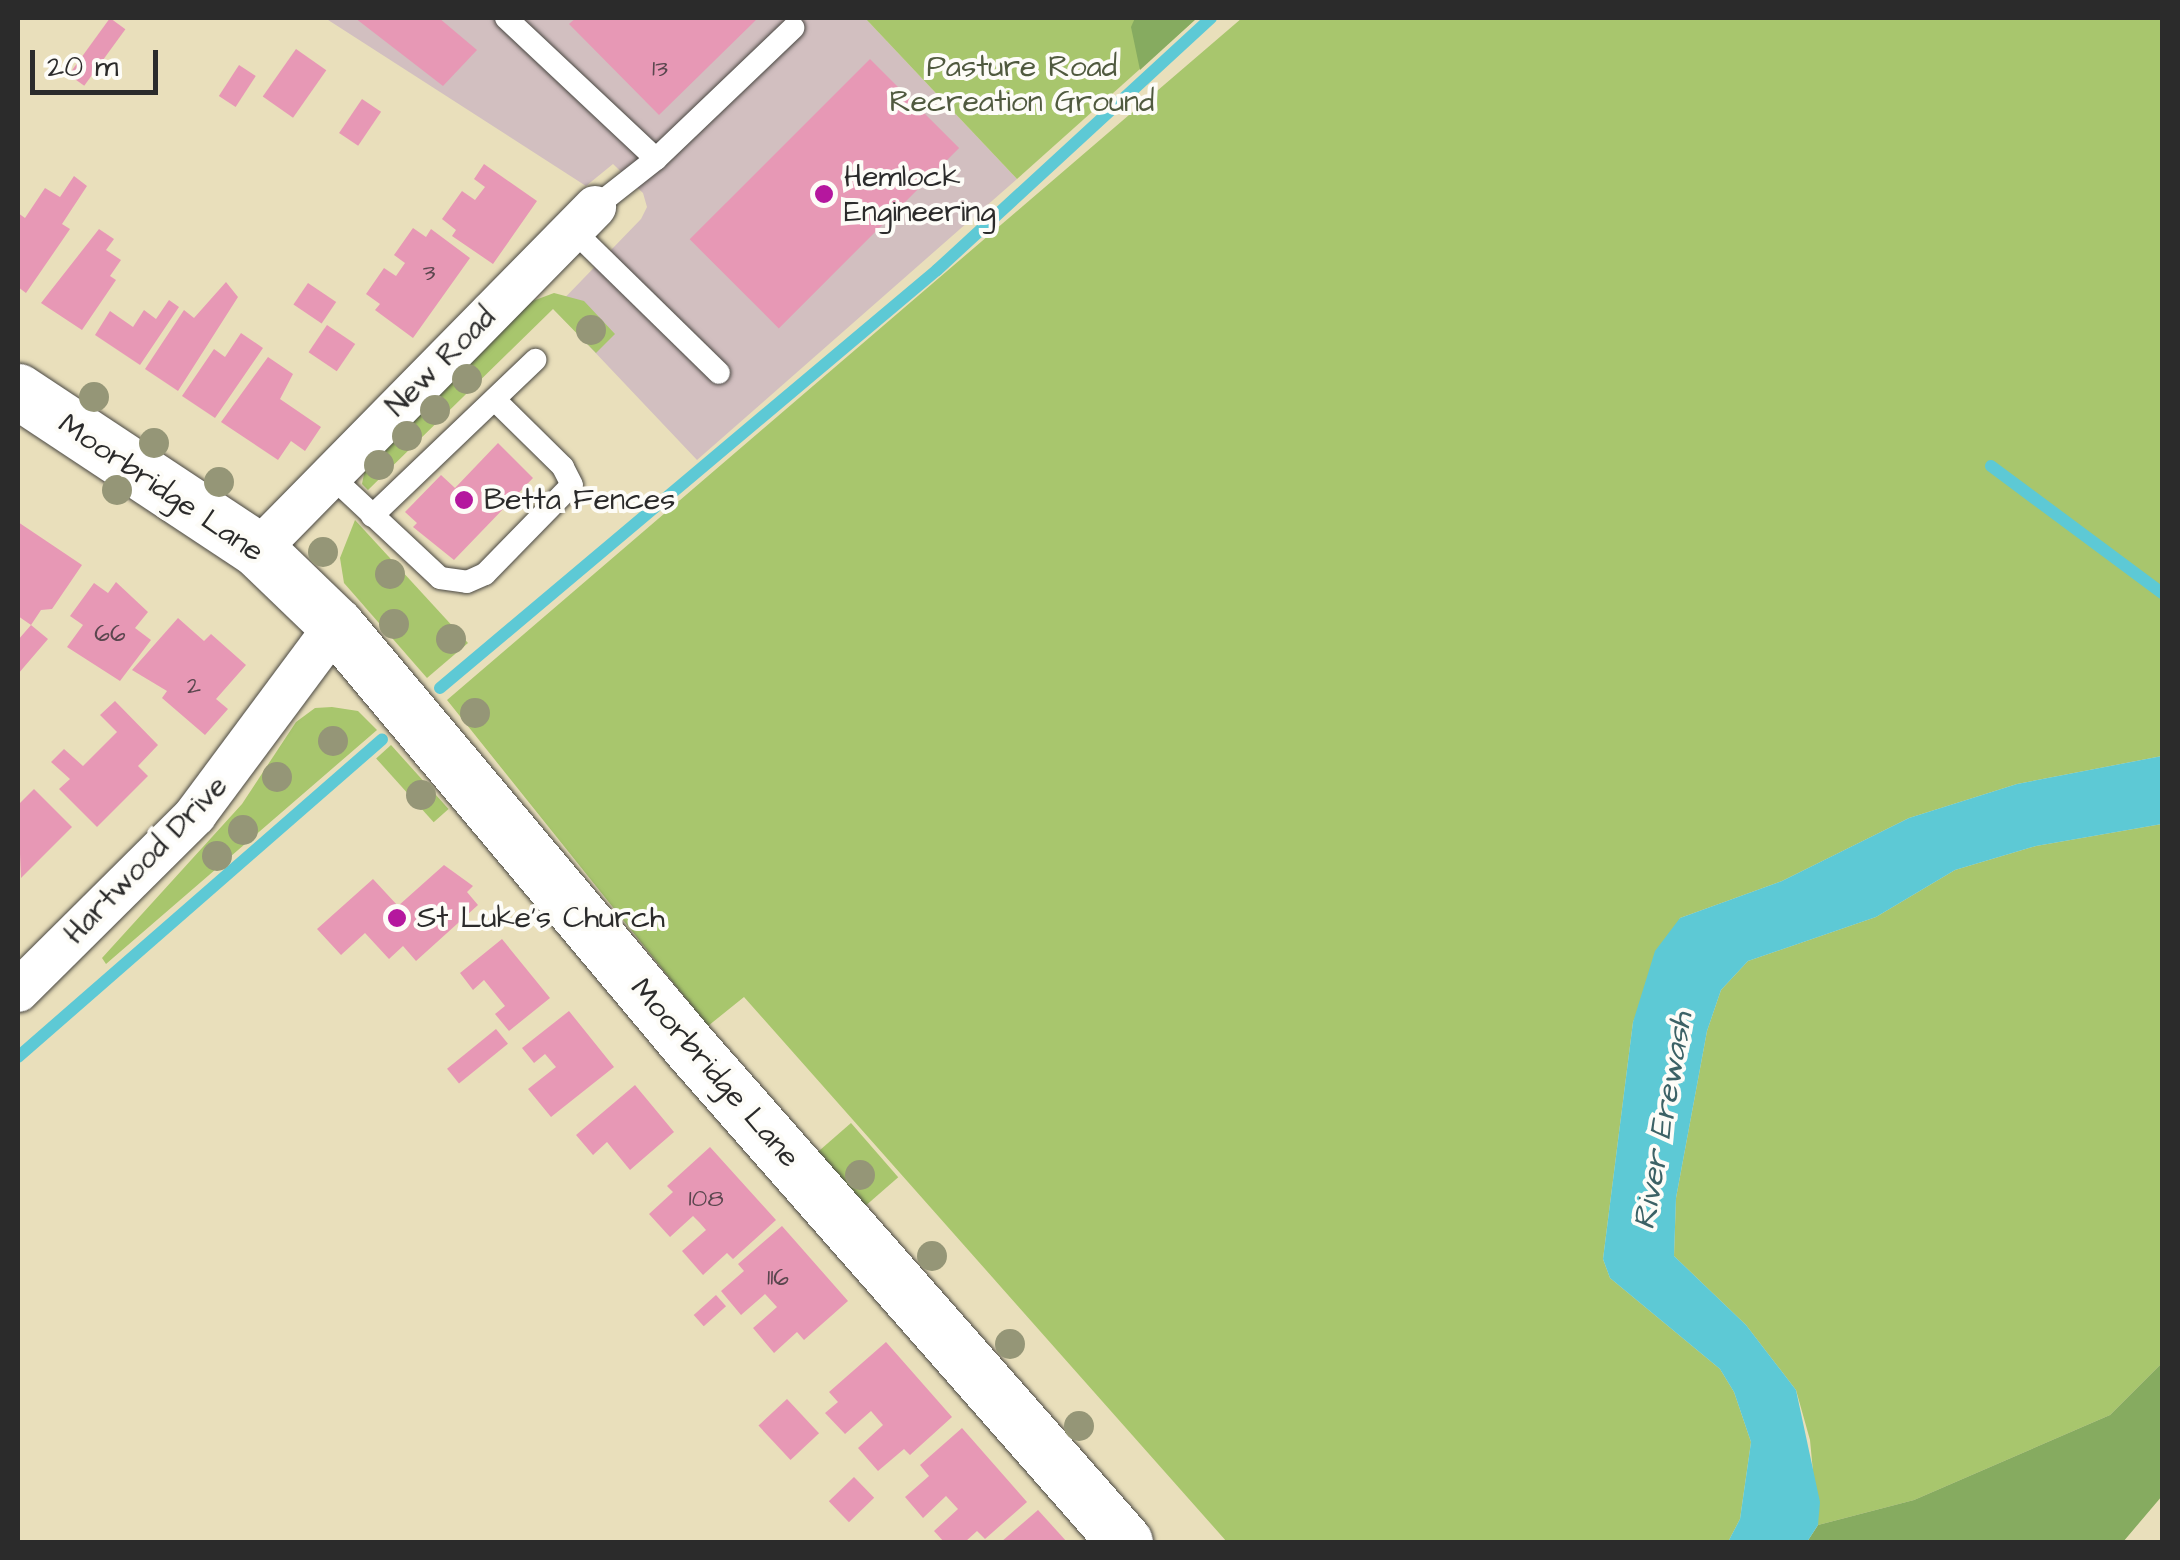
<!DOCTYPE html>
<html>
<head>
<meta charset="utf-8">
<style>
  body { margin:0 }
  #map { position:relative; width:2180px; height:1560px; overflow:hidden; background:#e9dfbb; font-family:"Architects Daughter",sans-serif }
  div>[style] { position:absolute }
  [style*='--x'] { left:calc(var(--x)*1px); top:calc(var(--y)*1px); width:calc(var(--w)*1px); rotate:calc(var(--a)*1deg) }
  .industrial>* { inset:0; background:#d2bfc0 }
  .green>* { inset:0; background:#a8c66d; transform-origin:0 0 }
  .forest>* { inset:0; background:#86ab60 }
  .water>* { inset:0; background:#5dc9d5 }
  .stream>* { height:12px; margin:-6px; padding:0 6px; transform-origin:6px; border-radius:6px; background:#5dc9d5 }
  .building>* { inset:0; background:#e798b5; transform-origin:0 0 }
  .roads { filter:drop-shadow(0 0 2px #484641) drop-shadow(0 0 2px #484641) }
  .service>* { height:22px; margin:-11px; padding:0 11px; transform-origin:11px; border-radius:11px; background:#fff }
  .minor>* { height:42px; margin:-21px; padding:0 21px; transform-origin:21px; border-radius:21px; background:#fff }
  .tertiary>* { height:55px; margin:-27.5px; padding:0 27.5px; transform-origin:27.5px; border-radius:27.5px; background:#fff }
  .trees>* { width:30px; height:30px; margin:-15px; border-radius:50%; background:#959677 }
  .dots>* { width:28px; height:28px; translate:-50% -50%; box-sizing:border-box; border:5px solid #fdfcf7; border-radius:50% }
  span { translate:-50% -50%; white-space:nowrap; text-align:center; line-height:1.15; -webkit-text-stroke:8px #fdfcf7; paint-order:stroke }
  .number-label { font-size:25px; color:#5a464e }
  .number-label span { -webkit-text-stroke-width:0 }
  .park-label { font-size:30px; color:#505a3f }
  .poi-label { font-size:30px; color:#2b2b2b }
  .left { translate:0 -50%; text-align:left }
  .street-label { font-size:30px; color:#2b2b2b }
  .water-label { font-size:32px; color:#3c6266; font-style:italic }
  .frame { position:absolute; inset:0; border:20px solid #2b2b2b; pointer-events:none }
  .scale { position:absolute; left:30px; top:50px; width:128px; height:45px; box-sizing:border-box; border:5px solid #2b2b2b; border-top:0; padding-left:12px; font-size:30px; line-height:35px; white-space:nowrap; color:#2b2b2b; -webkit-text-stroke:8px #fdfcf7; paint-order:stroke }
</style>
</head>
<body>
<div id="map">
  <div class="industrial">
    <div style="clip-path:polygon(325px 18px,865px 18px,1017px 179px,697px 460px,554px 309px,641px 219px,647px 207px,643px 193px,613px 164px,586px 186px)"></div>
  </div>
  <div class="green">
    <div style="clip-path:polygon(865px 18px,1197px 18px,1017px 179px)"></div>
    <div style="clip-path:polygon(1242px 18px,2162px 18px,2162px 756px,2017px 784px,1909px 818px,1782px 881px,1680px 918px,1633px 1022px,1603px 1259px,1610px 1278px,1720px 1369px,1734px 1392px,1751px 1442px,1740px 1519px,1728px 1542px,1227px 1542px,744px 997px,708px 1026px,447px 700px)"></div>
    <div style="clip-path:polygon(554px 293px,584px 301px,615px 334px,596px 353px,553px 309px,368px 490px,362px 484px,366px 464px,530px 302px)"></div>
    <div style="clip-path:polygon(355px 520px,468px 643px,427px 678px,344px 583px,340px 558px)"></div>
    <div style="clip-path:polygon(332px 707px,358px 711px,377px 730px,106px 964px,102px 958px,242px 804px,296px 722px,315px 708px)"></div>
    <div style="left:391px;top:745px;width:86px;height:20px;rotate:48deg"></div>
    <div style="clip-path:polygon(2162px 824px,2162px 1363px,2110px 1415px,1914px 1500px,1818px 1525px,1810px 1440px,1796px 1390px,1746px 1325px,1674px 1256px,1676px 1198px,1707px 1031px,1721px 990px,1748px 961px,1876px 917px,1955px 870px,2036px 846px)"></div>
    <div style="left:851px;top:1123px;width:72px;height:46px;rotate:49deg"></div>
  </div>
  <div class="forest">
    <div style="clip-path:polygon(1135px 18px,1197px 18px,1140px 70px,1131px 27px)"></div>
    <div style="clip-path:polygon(2162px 1363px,2162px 1496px,2123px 1542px,1807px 1542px,1818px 1525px,1914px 1500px,2110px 1415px)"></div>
  </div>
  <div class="water">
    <div style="clip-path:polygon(2162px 756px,2162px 824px,2036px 846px,1955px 870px,1876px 917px,1748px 961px,1721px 990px,1707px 1031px,1676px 1198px,1674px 1256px,1746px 1325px,1796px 1390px,1820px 1502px,1818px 1525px,1807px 1542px,1728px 1542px,1740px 1519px,1751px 1442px,1734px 1392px,1720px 1369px,1610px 1278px,1603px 1259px,1633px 1022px,1655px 951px,1680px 918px,1782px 881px,1909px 818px,2017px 784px)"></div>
  </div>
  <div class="stream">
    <div style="--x:1991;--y:466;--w:213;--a:36.6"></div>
    <div style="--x:440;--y:688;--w:649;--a:-40.07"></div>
    <div style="--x:937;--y:270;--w:372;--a:-42.6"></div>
    <div style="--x:18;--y:1057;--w:483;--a:-41.1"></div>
  </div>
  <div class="building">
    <div style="left:110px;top:18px;width:19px;height:70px;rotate:36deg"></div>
    <div style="clip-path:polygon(355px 18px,439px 18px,477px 50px,443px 86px)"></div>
    <div style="clip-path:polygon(576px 18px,758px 18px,659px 115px,569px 24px)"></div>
    <div style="left:296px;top:49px;width:37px;height:58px;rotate:35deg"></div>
    <div style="left:870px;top:59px;width:126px;height:255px;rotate:45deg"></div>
    <div style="left:239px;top:65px;width:20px;height:37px;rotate:33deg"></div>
    <div style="left:362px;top:99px;width:23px;height:41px;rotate:34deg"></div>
    <div style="clip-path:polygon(484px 164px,537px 201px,493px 264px,452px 236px,456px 230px,442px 219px,462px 191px,475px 200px,485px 187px,474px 179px)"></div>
    <div style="clip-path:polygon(74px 176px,87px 186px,62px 224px,70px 229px,26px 293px,18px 287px,18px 213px,25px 218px,45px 188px,60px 197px)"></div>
    <div style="clip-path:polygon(413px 228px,426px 237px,431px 229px,470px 258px,413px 338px,375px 310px,380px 304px,366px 294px,384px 268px,396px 276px,405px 263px,394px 255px)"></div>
    <div style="clip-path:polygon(99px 229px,114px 239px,106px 250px,121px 260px,110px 276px,116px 280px,82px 330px,41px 303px)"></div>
    <div style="clip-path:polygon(226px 282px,238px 297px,178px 391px,145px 369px,184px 310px,194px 318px)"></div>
    <div style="left:308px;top:283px;width:34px;height:26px;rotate:34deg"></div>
    <div style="clip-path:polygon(169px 300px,179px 307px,140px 365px,95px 335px,110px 311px,133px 327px,144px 310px,156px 319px)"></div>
    <div style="left:327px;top:325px;width:34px;height:33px;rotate:34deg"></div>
    <div style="clip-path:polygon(241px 333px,263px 348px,215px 418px,182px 396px,214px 349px,225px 357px)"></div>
    <div style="clip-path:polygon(268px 357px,293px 374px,280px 399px,321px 427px,305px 451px,291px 441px,278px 460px,221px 422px)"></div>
    <div style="clip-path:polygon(498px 443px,533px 478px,454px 560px,413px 527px,417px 523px,405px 512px,441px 475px,455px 488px)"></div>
    <div style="clip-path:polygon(18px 522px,82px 565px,52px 609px,41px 610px,31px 625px,48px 639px,18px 674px,18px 640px,31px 625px,18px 616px)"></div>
    <div style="clip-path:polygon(116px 582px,148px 612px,135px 628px,151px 640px,120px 681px,67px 647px,83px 625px,70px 616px,94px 583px,108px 593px)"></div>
    <div style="clip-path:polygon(178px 618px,204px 641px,211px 634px,246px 665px,216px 699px,228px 709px,205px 735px,162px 698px,167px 691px,132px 670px)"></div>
    <div style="clip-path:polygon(115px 701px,158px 745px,138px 766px,148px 776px,97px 827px,59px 789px,70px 779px,51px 762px,64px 749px,83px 766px,117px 732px,100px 715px)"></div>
    <div style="clip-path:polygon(34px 789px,72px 827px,21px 878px,18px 805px)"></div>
    <div style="clip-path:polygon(444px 865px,473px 886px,467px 892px,478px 905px,416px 961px,403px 946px,389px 959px,365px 933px,341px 955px,317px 929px,373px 879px,398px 906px)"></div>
    <div style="clip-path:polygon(502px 939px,550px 998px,509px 1031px,495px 1014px,505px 1006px,484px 980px,473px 990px,460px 973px)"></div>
    <div style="clip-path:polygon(569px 1011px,614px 1067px,551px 1117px,528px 1089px,556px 1067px,545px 1054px,534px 1063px,522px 1048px)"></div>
    <div style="left:496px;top:1029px;width:19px;height:63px;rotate:51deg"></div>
    <div style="clip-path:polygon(635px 1085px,674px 1132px,630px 1170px,607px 1142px,593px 1155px,576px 1135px)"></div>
    <div style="clip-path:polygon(710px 1147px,776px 1220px,733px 1259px,727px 1253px,703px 1275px,682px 1251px,706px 1230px,699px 1222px,693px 1216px,670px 1237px,649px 1214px,673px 1192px,667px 1186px)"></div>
    <div style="clip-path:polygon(782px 1226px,848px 1301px,804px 1340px,797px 1332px,774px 1353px,753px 1328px,777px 1307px,765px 1294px,741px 1315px,721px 1291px,744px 1271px,738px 1264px)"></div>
    <div style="left:716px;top:1295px;width:15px;height:30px;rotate:48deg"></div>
    <div style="clip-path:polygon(886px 1342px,952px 1417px,910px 1455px,904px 1449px,878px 1471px,858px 1448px,883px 1425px,871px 1411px,845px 1434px,825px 1413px,838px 1402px,829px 1392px)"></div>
    <div style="left:787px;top:1399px;width:47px;height:39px;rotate:47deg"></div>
    <div style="clip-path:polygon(962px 1428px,1027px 1502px,985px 1539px,977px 1531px,965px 1542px,944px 1542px,934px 1531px,958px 1509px,946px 1496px,923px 1518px,905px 1497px,929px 1476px,920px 1465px)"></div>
    <div style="left:854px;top:1477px;width:29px;height:35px;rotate:46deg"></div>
    <div style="clip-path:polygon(1038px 1510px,1067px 1542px,1001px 1542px)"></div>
  </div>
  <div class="roads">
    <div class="service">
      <div style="--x:506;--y:18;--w:206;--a:43.2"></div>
      <div style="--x:595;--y:207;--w:78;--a:-38.2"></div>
      <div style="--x:656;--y:159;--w:190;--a:-43.7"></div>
      <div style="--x:573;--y:230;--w:204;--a:44.4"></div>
      <div style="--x:329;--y:474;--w:152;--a:43.1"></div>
      <div style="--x:440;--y:578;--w:27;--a:8"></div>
      <div style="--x:467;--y:582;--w:20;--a:-24"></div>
      <div style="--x:485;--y:574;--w:124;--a:-45.7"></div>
      <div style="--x:572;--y:485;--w:20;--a:-117"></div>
      <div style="--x:563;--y:467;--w:95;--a:-135.4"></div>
      <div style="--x:372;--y:516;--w:226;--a:-43.7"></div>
    </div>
    <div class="minor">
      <div style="--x:258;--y:550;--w:481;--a:-45.5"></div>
      <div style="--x:18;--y:991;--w:250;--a:-44.8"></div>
      <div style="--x:195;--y:815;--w:237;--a:-53.4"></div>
    </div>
    <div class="tertiary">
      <div style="--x:18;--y:391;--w:288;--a:33.5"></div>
      <div style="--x:258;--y:550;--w:108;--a:43.9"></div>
      <div style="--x:336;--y:625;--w:549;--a:50.02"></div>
      <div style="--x:689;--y:1046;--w:660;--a:48.68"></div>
    </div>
  </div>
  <div class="trees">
    <div style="left:591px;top:330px"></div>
    <div style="left:467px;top:379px"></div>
    <div style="left:94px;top:397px"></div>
    <div style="left:435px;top:410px"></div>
    <div style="left:407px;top:436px"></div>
    <div style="left:154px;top:443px"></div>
    <div style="left:379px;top:465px"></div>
    <div style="left:219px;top:482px"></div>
    <div style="left:117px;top:490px"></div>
    <div style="left:323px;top:552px"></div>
    <div style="left:390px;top:574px"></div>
    <div style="left:394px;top:624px"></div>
    <div style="left:451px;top:639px"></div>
    <div style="left:475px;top:713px"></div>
    <div style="left:333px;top:741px"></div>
    <div style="left:277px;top:777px"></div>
    <div style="left:421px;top:795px"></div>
    <div style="left:243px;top:830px"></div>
    <div style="left:217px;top:856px"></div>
    <div style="left:860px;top:1175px"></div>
    <div style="left:932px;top:1256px"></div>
    <div style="left:1010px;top:1344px"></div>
    <div style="left:1079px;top:1426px"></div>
  </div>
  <div class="dots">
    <div style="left:824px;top:194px;background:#b5179e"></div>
    <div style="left:464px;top:500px;background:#b5179e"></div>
    <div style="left:397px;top:918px;background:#b5179e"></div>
  </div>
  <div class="number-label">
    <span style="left:660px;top:69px">13</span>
    <span style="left:429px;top:273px">3</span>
    <span style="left:110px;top:634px">66</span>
    <span style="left:194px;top:686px">2</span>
    <span style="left:706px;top:1199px">108</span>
    <span style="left:778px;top:1278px">116</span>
  </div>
  <div class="park-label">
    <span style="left:1022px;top:84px">Pasture Road<br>Recreation Ground</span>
  </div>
  <div class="poi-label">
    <span class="left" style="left:844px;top:194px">Hemlock<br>Engineering</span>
    <span class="left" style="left:484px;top:500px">Betta Fences</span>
    <span class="left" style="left:417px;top:918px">St Luke's Church</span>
  </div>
  <div class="street-label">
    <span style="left:441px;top:362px;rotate:-45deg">New Road</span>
    <span style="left:161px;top:488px;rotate:34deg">Moorbridge Lane</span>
    <span style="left:146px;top:860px;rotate:-46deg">Hartwood Drive</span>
    <span style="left:715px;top:1073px;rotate:49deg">Moorbridge Lane</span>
  </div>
  <div class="water-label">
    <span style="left:1664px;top:1121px;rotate:-80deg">River Erewash</span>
  </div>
  <div class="frame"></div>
  <div class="scale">20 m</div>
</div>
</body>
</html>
